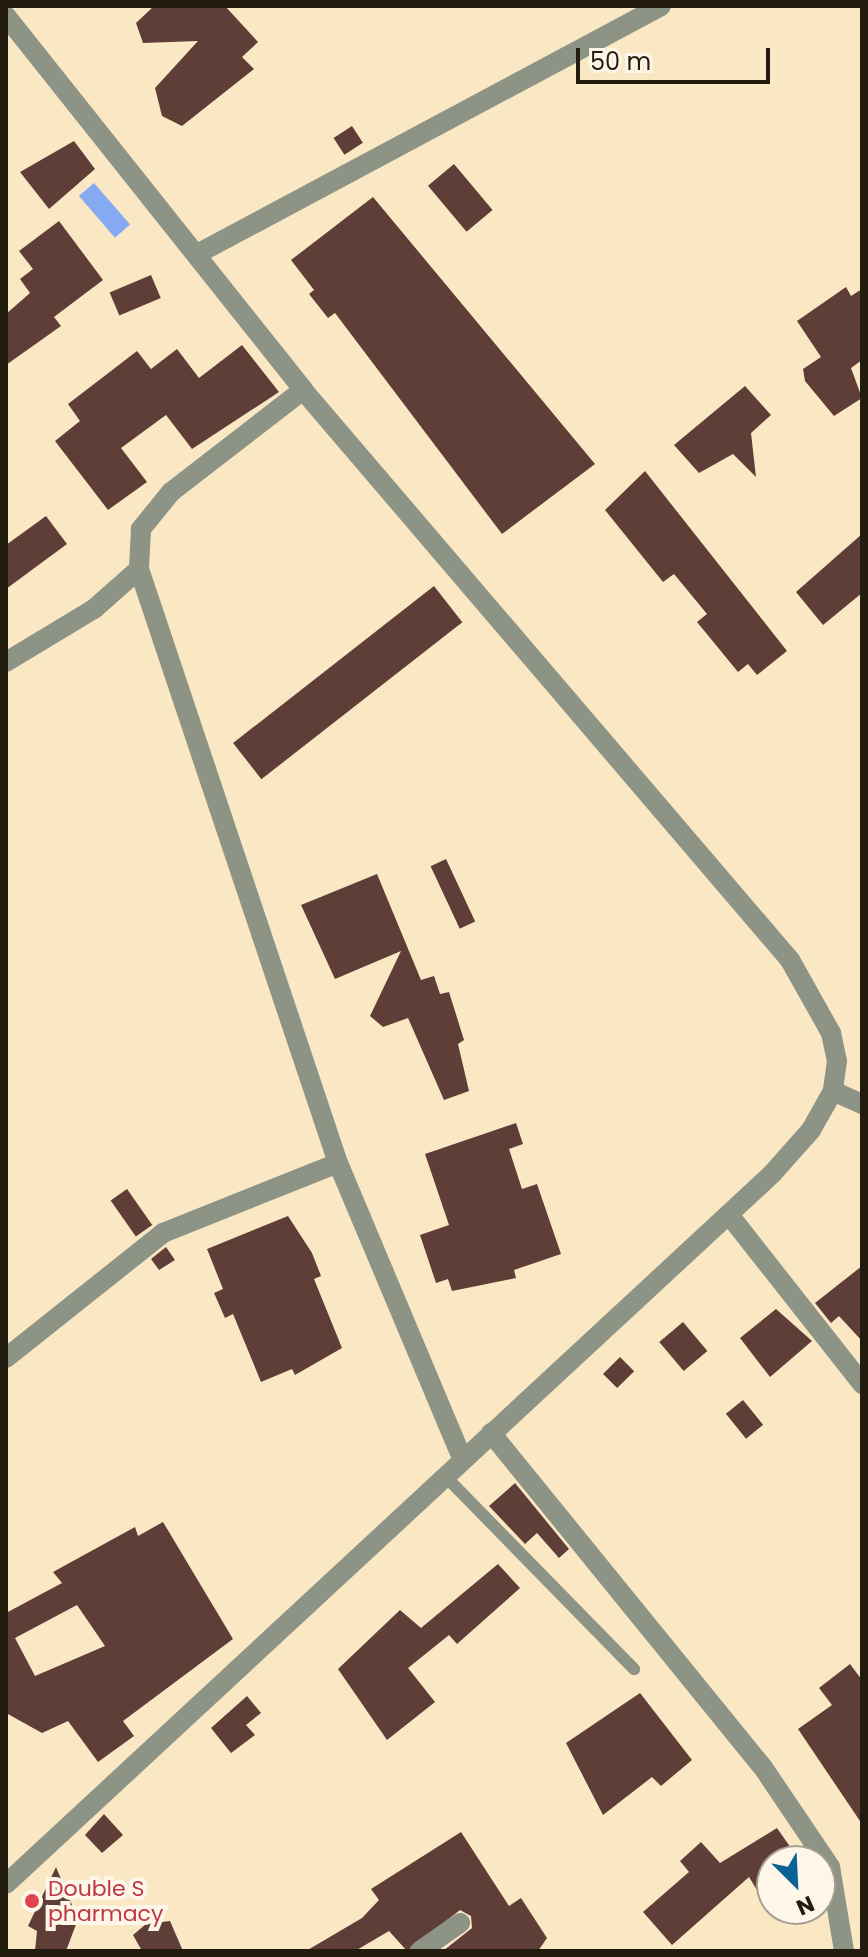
<!DOCTYPE html>
<html>
<head>
<meta charset="utf-8">
<style>
  body { margin:0 }
  #map { position:relative; width:868px; height:1957px; overflow:hidden; background:#fae8c5; font-family:Poppins,sans-serif }
  div>[style] { position:absolute }
  [style*='--x'] { left:calc(var(--x)*1px); top:calc(var(--y)*1px); width:calc(var(--w)*1px); rotate:calc(var(--a)*1deg) }
  .water>* { inset:0; background:#85aaf2; transform-origin:0 0 }
  .building>* { inset:0; background:#603e38; transform-origin:0 0 }
  .service>* { height:12px; margin:-6px; padding:0 6px; transform-origin:6px; border-radius:6px; background:#8d9385 }
  .minor>* { height:20px; margin:-10px; padding:0 10px; transform-origin:10px; border-radius:10px; background:#8d9385 }
  .tertiary>* { height:20px; margin:-10px; padding:0 10px; transform-origin:10px; border-radius:10px; background:#8d9385 }
  .dots>* { width:22px; height:22px; translate:-50% -50%; box-sizing:border-box; border:4px solid #fef7e9; border-radius:50% }
  span { translate:-50% -50%; white-space:nowrap; text-align:center; line-height:1.15; -webkit-text-stroke:8px #fef7e9; paint-order:stroke }
  .health-label { font-size:22px; color:#be3a42 }
  .left { translate:0 -50%; text-align:left }
  .frame { position:absolute; inset:0; border:8px solid #221c0f; pointer-events:none }
  .north { position:absolute; left:756px; top:1845px; width:80px; height:80px; box-sizing:border-box; background:#fef7e9; border:2px solid #a69f92; border-radius:50%; rotate:156deg; font-size:22px; font-weight:700; line-height:32px; text-align:center; color:#221c0f }
  .north::after { content:''; display:block; margin:auto; width:28px; height:36px; background:#086293; clip-path:polygon(50% 0,100% 100%,50% 72%,0 100%) }
  .scale { position:absolute; left:576px; top:48px; width:194px; height:36px; box-sizing:border-box; border:4px solid #221c0f; border-top:0; padding-left:10px; font-size:24px; line-height:28px; white-space:nowrap; color:#221c0f; -webkit-text-stroke:6px #fef7e9; paint-order:stroke }
</style>
</head>
<body>
<div id="map">
  <div class="water">
    <div style="left:94px;top:183px;width:55px;height:20px;rotate:49deg"></div>
  </div>
  <div class="building">
    <div style="clip-path:polygon(154px 6px,225px 6px,258px 42px,242px 57px,254px 69px,182px 126px,162px 116px,155px 88px,198px 41px,143px 43px,136px 23px)"></div>
    <div style="left:352px;top:126px;width:20px;height:22px;rotate:57deg"></div>
    <div style="clip-path:polygon(74px 141px,95px 169px,49px 209px,20px 172px)"></div>
    <div style="left:454px;top:164px;width:60px;height:34px;rotate:50deg"></div>
    <div style="clip-path:polygon(373px 197px,595px 464px,502px 534px,335px 313px,328px 318px,309px 294px,314px 290px,291px 260px)"></div>
    <div style="clip-path:polygon(59px 221px,103px 280px,54px 317px,61px 326px,6px 365px,6px 314px,30px 293px,20px 279px,33px 269px,19px 251px)"></div>
    <div style="left:151px;top:275px;width:25px;height:45px;rotate:67deg"></div>
    <div style="clip-path:polygon(846px 287px,851px 296px,862px 289px,862px 360px,851px 368px,862px 398px,834px 416px,805px 381px,803px 369px,821px 357px,797px 321px)"></div>
    <div style="clip-path:polygon(242px 345px,279px 392px,192px 449px,166px 415px,121px 448px,147px 482px,108px 510px,55px 441px,80px 421px,68px 404px,137px 351px,151px 369px,177px 349px,199px 378px)"></div>
    <div style="clip-path:polygon(745px 386px,771px 415px,751px 433px,756px 477px,733px 454px,699px 473px,674px 445px)"></div>
    <div style="clip-path:polygon(645px 471px,787px 651px,757px 675px,748px 664px,738px 672px,697px 622px,707px 614px,674px 574px,663px 582px,605px 510px)"></div>
    <div style="clip-path:polygon(46px 516px,67px 544px,6px 589px,6px 545px)"></div>
    <div style="clip-path:polygon(862px 534px,862px 593px,823px 625px,796px 592px)"></div>
    <div style="left:434px;top:586px;width:46px;height:255px;rotate:52deg"></div>
    <div style="left:446px;top:859px;width:69px;height:17px;rotate:65deg"></div>
    <div style="clip-path:polygon(377px 874px,421px 980px,434px 976px,440px 994px,449px 992px,464px 1040px,458px 1044px,469px 1091px,444px 1100px,408px 1018px,383px 1027px,370px 1016px,401px 951px,335px 979px,301px 905px)"></div>
    <div style="clip-path:polygon(516px 1123px,523px 1144px,509px 1149px,522px 1189px,537px 1184px,561px 1254px,514px 1270px,516px 1278px,452px 1291px,448px 1279px,436px 1283px,420px 1235px,449px 1225px,425px 1154px)"></div>
    <div style="left:127px;top:1189px;width:44px;height:20px;rotate:55deg"></div>
    <div style="clip-path:polygon(288px 1216px,312px 1253px,321px 1276px,314px 1279px,342px 1348px,295px 1375px,292px 1369px,261px 1382px,233px 1314px,225px 1318px,214px 1293px,223px 1289px,207px 1249px)"></div>
    <div style="clip-path:polygon(166px 1247px,175px 1260px,159px 1270px,151px 1259px)"></div>
    <div style="clip-path:polygon(862px 1266px,862px 1341px,839px 1316px,831px 1323px,815px 1303px)"></div>
    <div style="clip-path:polygon(776px 1309px,812px 1341px,770px 1377px,740px 1338px)"></div>
    <div style="left:683px;top:1322px;width:38px;height:31px;rotate:50deg"></div>
    <div style="left:620px;top:1357px;width:20px;height:24px;rotate:45deg"></div>
    <div style="left:743px;top:1400px;width:32px;height:22px;rotate:51deg"></div>
    <div style="clip-path:polygon(515px 1483px,569px 1549px,559px 1558px,537px 1533px,525px 1544px,489px 1506px)"></div>
    <div style="clip-path:polygon(evenodd,163px 1522px,233px 1639px,123px 1721px,134px 1736px,98px 1762px,68px 1721px,42px 1733px,6px 1713px,6px 1613px,62px 1583px,53px 1572px,135px 1527px,138px 1536px,163px 1522px,77px 1605px,105px 1646px,35px 1676px,15px 1638px,77px 1605px)"></div>
    <div style="clip-path:polygon(498px 1564px,520px 1588px,457px 1644px,449px 1635px,408px 1668px,435px 1702px,387px 1740px,338px 1669px,400px 1610px,421px 1628px)"></div>
    <div style="clip-path:polygon(850px 1664px,862px 1680px,862px 1824px,798px 1729px,832px 1705px,819px 1688px)"></div>
    <div style="clip-path:polygon(640px 1693px,692px 1760px,661px 1786px,652px 1777px,603px 1815px,566px 1743px)"></div>
    <div style="clip-path:polygon(247px 1696px,261px 1713px,246px 1725px,255px 1735px,231px 1753px,211px 1728px)"></div>
    <div style="clip-path:polygon(104px 1814px,123px 1835px,102px 1853px,85px 1835px)"></div>
    <div style="clip-path:polygon(777px 1828px,800px 1861px,772px 1861px,772px 1915px,749px 1877px,672px 1945px,643px 1912px,689px 1872px,680px 1861px,701px 1842px,720px 1863px)"></div>
    <div style="clip-path:polygon(461px 1832px,509px 1906px,521px 1898px,547px 1938px,538px 1951px,443px 1951px,472px 1928px,471px 1916px,460px 1910px,407px 1951px,389px 1931px,355px 1951px,306px 1951px,362px 1918px,379px 1900px,371px 1889px)"></div>
    <div style="clip-path:polygon(56px 1867px,78px 1919px,66px 1951px,35px 1951px,37px 1931px,28px 1926px)"></div>
    <div style="clip-path:polygon(170px 1921px,183px 1951px,142px 1951px,133px 1935px,146px 1924px)"></div>
  </div>
  <div class="service">
    <div style="--x:446;--y:1477;--w:269;--a:45.6"></div>
  </div>
  <div class="minor">
    <div style="--x:197;--y:254;--w:526;--a:-28.12"></div>
    <div style="--x:303;--y:390;--w:167;--a:142.3"></div>
    <div style="--x:171;--y:492;--w:48;--a:129"></div>
    <div style="--x:141;--y:529;--w:40;--a:92.9"></div>
    <div style="--x:139;--y:569;--w:626;--a:71.48"></div>
    <div style="--x:338;--y:1163;--w:322;--a:67.2"></div>
    <div style="--x:6;--y:662;--w:103;--a:-31.1"></div>
    <div style="--x:94;--y:609;--w:60;--a:-41.6"></div>
    <div style="--x:833;--y:1091;--w:32;--a:24"></div>
    <div style="--x:730;--y:1216;--w:214;--a:51.8"></div>
    <div style="--x:6;--y:1358;--w:201;--a:-38.5"></div>
    <div style="--x:163;--y:1233;--w:188;--a:-21.8"></div>
    <div style="--x:491;--y:1433;--w:429;--a:50.9"></div>
    <div style="--x:762;--y:1766;--w:122;--a:56"></div>
    <div style="--x:830;--y:1867;--w:85;--a:80.5"></div>
    <div style="--x:420;--y:1951;--w:49;--a:-35"></div>
  </div>
  <div class="tertiary">
    <div style="--x:6;--y:16;--w:478;--a:51.5"></div>
    <div style="--x:303;--y:390;--w:750;--a:49.49"></div>
    <div style="--x:790;--y:960;--w:84;--a:60.7"></div>
    <div style="--x:831;--y:1033;--w:29;--a:78"></div>
    <div style="--x:837;--y:1061;--w:30;--a:98"></div>
    <div style="--x:833;--y:1091;--w:45;--a:119.4"></div>
    <div style="--x:811;--y:1130;--w:59;--a:131.6"></div>
    <div style="--x:772;--y:1174;--w:1044;--a:137.17"></div>
  </div>
  <div class="dots">
    <div style="left:32px;top:1901px;background:#e0444e"></div>
  </div>
  <div class="health-label">
    <span class="left" style="left:48px;top:1901px">Double S<br>pharmacy</span>
  </div>
  <div class="frame"></div>
  <div class="north">N</div>
  <div class="scale">50 m</div>
</div>
</body>
</html>
